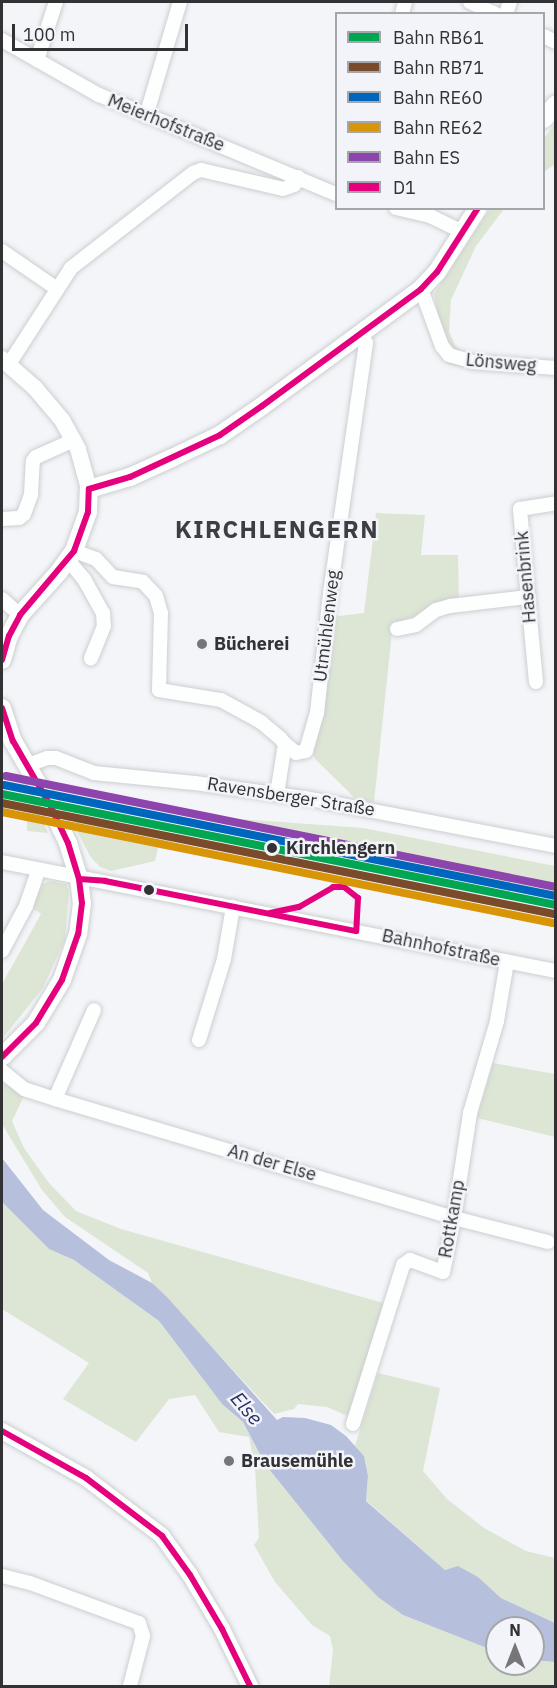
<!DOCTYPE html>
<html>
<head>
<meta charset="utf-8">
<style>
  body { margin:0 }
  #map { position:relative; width:557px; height:1688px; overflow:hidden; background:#f3f5f8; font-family:"IBM Plex Sans",sans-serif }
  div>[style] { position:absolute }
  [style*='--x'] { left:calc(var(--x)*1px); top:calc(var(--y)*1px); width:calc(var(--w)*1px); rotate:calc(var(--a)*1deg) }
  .green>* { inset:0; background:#dde6d5 }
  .water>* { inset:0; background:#b6c0dc }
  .roads { filter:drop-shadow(0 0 2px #cdced1) drop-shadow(0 0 2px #cdced1) }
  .minor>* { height:14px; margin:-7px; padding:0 7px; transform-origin:7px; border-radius:7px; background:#fdfefe }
  .tertiary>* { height:16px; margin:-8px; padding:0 8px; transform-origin:8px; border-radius:8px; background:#fdfefe }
  .secondary>* { height:18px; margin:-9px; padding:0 9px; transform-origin:9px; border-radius:9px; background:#fdfefe }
  .bus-1>* { height:6px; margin:-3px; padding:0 3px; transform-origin:3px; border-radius:3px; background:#e5007d }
  .rail-1>* { height:8px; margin:-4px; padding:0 4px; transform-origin:4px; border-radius:4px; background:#00a651 }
  .rail-2>* { height:8px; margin:-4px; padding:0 4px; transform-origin:4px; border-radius:4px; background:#7a4b2a }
  .rail-3>* { height:8px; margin:-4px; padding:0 4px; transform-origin:4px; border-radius:4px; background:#0065bd }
  .rail-4>* { height:8px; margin:-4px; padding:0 4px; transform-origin:4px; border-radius:4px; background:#d99508 }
  .rail-5>* { height:8px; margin:-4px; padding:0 4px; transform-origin:4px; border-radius:4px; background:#8e44ad }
  .dots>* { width:16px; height:16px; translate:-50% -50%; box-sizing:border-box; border:3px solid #f2f4f9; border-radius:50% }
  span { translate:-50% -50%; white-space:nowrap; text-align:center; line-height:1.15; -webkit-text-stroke:5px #f2f4f9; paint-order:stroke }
  .street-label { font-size:18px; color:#323234 }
  .poi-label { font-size:18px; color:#323234; font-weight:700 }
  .left { translate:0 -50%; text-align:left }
  .stop-label { font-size:18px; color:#323234; font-weight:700 }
  .water-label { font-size:20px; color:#273365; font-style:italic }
  .district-label { font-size:24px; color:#3c3e42; font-weight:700; letter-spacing:1.5px }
  .frame { position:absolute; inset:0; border:3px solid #323234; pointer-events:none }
  .legend { position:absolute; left:335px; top:12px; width:210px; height:198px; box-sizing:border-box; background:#f2f4f9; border:2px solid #a5a6aa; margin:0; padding:8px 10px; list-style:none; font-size:18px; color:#323234 }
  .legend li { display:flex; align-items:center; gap:12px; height:30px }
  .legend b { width:30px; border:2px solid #a5a6aa }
  .north { position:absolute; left:485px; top:1616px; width:60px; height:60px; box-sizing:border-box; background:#f2f4f9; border:2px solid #a5a6aa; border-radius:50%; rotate:0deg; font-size:16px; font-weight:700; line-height:24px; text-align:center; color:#323234 }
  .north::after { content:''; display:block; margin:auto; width:21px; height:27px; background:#767679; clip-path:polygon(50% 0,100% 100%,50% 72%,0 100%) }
  .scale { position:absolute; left:12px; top:24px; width:176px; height:27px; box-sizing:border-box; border:3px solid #323234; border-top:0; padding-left:8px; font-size:18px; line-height:21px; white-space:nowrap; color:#323234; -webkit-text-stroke:4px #f2f4f9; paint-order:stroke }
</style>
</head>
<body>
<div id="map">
  <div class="green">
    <div style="clip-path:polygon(555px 124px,555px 164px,544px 172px,544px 138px)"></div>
    <div style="clip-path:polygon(490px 209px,504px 209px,476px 246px,451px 300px,449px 332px,455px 345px,461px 351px,475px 355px,555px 361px,555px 373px,466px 368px,448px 364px,439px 353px,434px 341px,439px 319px,434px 294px)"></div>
    <div style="clip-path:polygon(376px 513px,425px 515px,421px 555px,458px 555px,459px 599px,437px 602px,413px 617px,393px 623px,374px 802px,356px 799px,315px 759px,312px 750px,331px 617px,364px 613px)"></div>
    <div style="clip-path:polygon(2px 800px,37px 807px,48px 833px,27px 831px,27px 819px,19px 818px,18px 813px,2px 812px)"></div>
    <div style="clip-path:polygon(227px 818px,363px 828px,555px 866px,555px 891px,439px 871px,440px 865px,221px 821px)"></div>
    <div style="clip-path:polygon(76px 820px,173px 839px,171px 846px,170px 850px,158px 848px,155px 861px,111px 871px,100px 867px,90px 856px,74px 825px)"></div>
    <div style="clip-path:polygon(49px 881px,66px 884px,69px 891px,65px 939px,43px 988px,2px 1039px,2px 984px,41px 914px,31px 907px,43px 884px)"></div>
    <div style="clip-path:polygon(493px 1063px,555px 1074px,555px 1137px,477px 1118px)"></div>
    <div style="clip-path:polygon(2px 1082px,24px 1096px,12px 1121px,24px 1148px,49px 1183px,76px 1211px,121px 1229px,387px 1304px,352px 1418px,327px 1407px,298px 1404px,294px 1409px,274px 1414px,152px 1283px,148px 1273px,65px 1217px,42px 1190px,2px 1124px)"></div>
    <div style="clip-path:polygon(2px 1202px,49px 1249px,74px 1260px,159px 1321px,222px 1404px,243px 1422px,265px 1464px,403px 1615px,497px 1652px,497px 1664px,533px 1664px,533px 1660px,555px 1662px,555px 1686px,329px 1686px,333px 1650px,330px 1636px,312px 1625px,275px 1582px,254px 1545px,259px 1538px,255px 1468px,249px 1437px,219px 1432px,195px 1395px,169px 1399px,136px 1442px,63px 1399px,89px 1363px,2px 1309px)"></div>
    <div style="clip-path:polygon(378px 1373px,440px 1388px,423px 1471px,447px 1499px,484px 1528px,526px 1551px,555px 1558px,555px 1623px,501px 1598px,478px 1577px,458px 1567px,445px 1570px,366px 1500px,368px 1476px,364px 1456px,355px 1446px)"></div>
  </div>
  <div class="water">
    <div style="clip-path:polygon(2px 1158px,43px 1210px,109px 1260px,152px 1283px,167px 1297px,277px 1420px,283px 1417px,305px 1418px,331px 1425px,346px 1436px,364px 1456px,368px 1476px,366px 1501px,445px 1570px,458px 1566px,478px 1577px,501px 1598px,555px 1623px,555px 1662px,533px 1660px,533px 1628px,497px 1628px,497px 1652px,403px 1615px,378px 1597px,343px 1561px,265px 1464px,243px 1422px,222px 1404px,159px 1321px,74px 1260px,49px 1249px,2px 1202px)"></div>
  </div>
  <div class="roads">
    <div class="minor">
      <div style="--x:470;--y:2;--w:29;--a:25"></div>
      <div style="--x:402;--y:14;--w:12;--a:-76"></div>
      <div style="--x:506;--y:14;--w:13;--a:-72"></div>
      <div style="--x:544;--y:36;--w:13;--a:27"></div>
      <div style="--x:2;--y:40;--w:112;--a:29.6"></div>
      <div style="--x:99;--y:95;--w:257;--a:22.7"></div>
      <div style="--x:37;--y:60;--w:61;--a:-71.9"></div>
      <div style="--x:146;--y:116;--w:119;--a:-73.4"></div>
      <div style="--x:396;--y:208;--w:35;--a:13"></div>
      <div style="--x:430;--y:216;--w:37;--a:26"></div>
      <div style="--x:2;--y:251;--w:67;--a:34.6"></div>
      <div style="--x:421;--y:289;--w:61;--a:69.8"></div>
      <div style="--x:442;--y:346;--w:11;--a:52"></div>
      <div style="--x:449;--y:355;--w:25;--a:16"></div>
      <div style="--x:473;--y:362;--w:83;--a:4.1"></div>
      <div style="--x:9;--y:364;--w:114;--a:-57.1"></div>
      <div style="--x:71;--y:268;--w:155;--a:-37.9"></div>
      <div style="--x:193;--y:173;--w:9;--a:-21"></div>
      <div style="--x:201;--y:170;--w:84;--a:13"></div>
      <div style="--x:283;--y:189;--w:12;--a:-20"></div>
      <div style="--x:294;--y:185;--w:9;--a:-63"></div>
      <div style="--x:2;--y:519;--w:17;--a:-3"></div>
      <div style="--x:19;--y:518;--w:6;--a:-39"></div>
      <div style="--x:24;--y:514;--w:20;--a:-70"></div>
      <div style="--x:31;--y:495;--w:34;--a:-87"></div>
      <div style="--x:33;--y:461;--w:5;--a:-53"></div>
      <div style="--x:36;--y:457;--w:42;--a:-24.1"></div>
      <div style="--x:74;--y:551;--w:23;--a:20"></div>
      <div style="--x:96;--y:559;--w:25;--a:47"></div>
      <div style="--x:113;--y:577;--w:30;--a:9"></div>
      <div style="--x:143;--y:582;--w:19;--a:47"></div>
      <div style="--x:156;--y:596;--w:18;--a:74"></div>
      <div style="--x:161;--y:613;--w:77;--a:91.5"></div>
      <div style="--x:159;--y:690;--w:63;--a:9.2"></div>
      <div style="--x:221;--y:700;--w:46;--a:28.8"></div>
      <div style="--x:261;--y:722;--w:25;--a:40"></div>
      <div style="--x:280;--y:738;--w:8;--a:50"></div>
      <div style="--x:285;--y:744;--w:51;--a:99.1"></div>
      <div style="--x:68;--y:560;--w:25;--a:50"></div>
      <div style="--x:84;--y:579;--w:39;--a:61"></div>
      <div style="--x:103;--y:613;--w:13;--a:86"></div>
      <div style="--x:104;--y:626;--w:35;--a:112"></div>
      <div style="--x:2;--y:599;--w:24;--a:42"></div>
      <div style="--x:397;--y:629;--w:19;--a:-12"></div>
      <div style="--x:416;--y:625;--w:25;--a:-37"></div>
      <div style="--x:436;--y:610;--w:15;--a:-16"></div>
      <div style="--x:450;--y:606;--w:79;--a:-6.6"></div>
      <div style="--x:536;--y:682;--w:174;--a:-95.3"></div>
      <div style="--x:520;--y:509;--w:36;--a:-9"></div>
      <div style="--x:285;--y:744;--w:14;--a:39"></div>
      <div style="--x:296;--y:753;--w:10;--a:-11"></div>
      <div style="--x:306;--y:751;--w:40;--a:-74"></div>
      <div style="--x:317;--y:713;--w:121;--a:-83.8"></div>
      <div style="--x:330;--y:593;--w:253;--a:-81.8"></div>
      <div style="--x:366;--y:343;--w:12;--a:-125"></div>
      <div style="--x:28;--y:765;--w:20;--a:-20"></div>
      <div style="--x:47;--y:758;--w:9;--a:0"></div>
      <div style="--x:56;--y:758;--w:41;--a:21.5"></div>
      <div style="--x:94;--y:773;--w:101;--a:5.7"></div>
      <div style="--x:195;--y:783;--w:111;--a:7.8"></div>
      <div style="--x:305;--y:798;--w:256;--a:10.8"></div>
      <div style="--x:2;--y:862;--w:565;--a:11.13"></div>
      <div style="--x:2;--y:951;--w:51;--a:-61.9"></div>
      <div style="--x:26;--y:906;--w:37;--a:-71"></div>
      <div style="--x:199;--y:1040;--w:85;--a:-72.8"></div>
      <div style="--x:224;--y:959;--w:53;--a:-80.2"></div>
      <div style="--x:2;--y:1071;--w:28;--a:39"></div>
      <div style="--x:24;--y:1089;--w:33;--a:18"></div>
      <div style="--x:55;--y:1099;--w:416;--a:16.6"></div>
      <div style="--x:454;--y:1218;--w:97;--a:14.3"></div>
      <div style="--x:55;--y:1099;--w:97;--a:-66.3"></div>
      <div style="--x:353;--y:1424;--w:167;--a:-72.5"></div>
      <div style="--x:403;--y:1265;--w:9;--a:-36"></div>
      <div style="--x:410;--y:1260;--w:35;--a:20"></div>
      <div style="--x:443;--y:1272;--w:55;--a:-78.5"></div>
      <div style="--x:454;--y:1218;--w:106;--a:-81.3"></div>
      <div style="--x:470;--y:1113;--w:96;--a:-73.6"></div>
      <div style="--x:497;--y:1021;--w:60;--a:-80.4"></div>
      <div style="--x:2;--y:1576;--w:29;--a:14"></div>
      <div style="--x:30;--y:1583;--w:116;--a:20.2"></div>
      <div style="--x:139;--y:1623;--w:14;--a:73"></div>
      <div style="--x:143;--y:1636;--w:52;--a:104.6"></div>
    </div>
    <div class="tertiary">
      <div style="--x:2;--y:359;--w:44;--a:41.3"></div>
      <div style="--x:35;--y:388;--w:42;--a:49.8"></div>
      <div style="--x:62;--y:420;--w:33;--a:61"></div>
      <div style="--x:78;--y:449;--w:41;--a:74.6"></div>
      <div style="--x:2;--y:1431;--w:96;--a:29.2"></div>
      <div style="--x:86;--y:1478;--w:96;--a:37.3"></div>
      <div style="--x:162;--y:1536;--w:48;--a:54.3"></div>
      <div style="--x:190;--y:1575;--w:63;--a:59.3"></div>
      <div style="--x:222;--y:1629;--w:64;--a:63.8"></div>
    </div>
    <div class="secondary">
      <div style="--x:544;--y:119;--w:19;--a:-51"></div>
      <div style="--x:2;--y:660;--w:25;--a:-74"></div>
      <div style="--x:9;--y:636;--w:24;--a:-62"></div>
      <div style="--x:20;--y:615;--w:57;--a:-47.9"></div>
      <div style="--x:58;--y:573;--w:27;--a:-54"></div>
      <div style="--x:74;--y:551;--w:41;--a:-70.3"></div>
      <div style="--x:88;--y:512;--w:23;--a:-88"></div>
      <div style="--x:89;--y:489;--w:43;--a:-16.3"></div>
      <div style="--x:130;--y:477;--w:46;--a:-24.3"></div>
      <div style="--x:172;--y:458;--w:53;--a:-25.6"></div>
      <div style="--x:220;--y:435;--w:51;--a:-34.6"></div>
      <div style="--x:262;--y:406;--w:197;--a:-36.3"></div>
      <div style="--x:421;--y:289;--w:23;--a:-47"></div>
      <div style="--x:437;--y:272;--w:76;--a:-57.4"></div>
      <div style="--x:2;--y:708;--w:35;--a:72"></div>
      <div style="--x:13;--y:741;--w:74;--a:60"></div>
      <div style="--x:50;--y:805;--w:42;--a:64.7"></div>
      <div style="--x:68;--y:843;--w:38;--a:73"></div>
      <div style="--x:79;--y:879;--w:24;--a:83"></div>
      <div style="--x:82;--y:903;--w:31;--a:97"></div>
      <div style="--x:78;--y:934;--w:49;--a:109.2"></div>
      <div style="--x:62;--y:980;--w:50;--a:121.2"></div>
      <div style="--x:36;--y:1023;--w:48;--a:135"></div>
    </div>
  </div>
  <div class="bus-1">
    <div style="--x:89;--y:489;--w:43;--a:-16.3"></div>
    <div style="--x:130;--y:477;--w:99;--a:-25"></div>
    <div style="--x:220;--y:435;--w:51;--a:-34.6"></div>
    <div style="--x:262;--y:406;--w:197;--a:-36.3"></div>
    <div style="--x:421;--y:289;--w:23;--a:-47"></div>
    <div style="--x:437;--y:272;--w:76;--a:-57.4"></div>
    <div style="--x:2;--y:660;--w:25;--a:-74"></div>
    <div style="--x:9;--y:636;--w:24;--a:-62"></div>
    <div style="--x:20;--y:615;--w:84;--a:-49.8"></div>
    <div style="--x:74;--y:551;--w:41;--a:-70.3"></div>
    <div style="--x:88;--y:512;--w:23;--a:-88"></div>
    <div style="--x:2;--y:708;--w:35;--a:72"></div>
    <div style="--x:13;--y:741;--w:74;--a:60"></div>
    <div style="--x:50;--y:805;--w:42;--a:64.7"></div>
    <div style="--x:68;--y:843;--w:38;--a:73"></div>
    <div style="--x:79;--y:879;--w:24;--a:83"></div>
    <div style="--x:82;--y:903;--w:31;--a:97"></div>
    <div style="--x:78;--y:934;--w:49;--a:109.2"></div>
    <div style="--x:62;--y:980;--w:50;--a:121.2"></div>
    <div style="--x:36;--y:1023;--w:48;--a:135"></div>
    <div style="--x:79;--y:879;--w:26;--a:4"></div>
    <div style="--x:105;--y:881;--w:256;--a:11.3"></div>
    <div style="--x:270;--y:913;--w:30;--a:-12"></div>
    <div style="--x:299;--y:907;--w:39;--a:-30"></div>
    <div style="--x:333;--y:887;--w:11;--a:0"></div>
    <div style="--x:344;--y:887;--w:18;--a:38"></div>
    <div style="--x:358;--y:898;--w:33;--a:93"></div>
    <div style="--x:2;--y:1431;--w:96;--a:29.2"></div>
    <div style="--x:86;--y:1478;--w:96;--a:37.3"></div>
    <div style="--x:162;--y:1536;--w:48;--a:54.3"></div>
    <div style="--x:190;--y:1575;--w:63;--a:59.3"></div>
    <div style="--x:222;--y:1629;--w:64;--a:63.8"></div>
  </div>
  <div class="rail-1">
    <div style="--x:2;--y:794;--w:565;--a:11.33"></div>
  </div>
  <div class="rail-2">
    <div style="--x:2;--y:803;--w:563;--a:11.37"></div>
  </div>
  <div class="rail-3">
    <div style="--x:4;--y:785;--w:563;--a:11.37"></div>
  </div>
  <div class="rail-4">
    <div style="--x:2;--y:812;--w:562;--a:11.39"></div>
  </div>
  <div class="rail-5">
    <div style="--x:6;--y:776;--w:561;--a:11.41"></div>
  </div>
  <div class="dots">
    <div style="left:202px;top:644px;background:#767679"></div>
    <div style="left:272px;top:848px;background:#323234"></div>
    <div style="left:149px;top:890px;background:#323234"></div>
    <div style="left:229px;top:1461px;background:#767679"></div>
  </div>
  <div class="street-label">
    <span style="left:166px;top:123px;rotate:22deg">Meierhofstraße</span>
    <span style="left:501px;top:363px;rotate:5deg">Lönsweg</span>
    <span style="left:526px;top:577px;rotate:-95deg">Hasenbrink</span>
    <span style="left:327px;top:626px;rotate:-83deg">Utmühlenweg</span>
    <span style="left:291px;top:797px;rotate:9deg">Ravensberger Straße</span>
    <span style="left:441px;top:948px;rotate:12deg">Bahnhofstraße</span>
    <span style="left:272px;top:1163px;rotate:16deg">An der Else</span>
    <span style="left:452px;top:1219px;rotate:-80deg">Rottkamp</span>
  </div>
  <div class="poi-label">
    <span class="left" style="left:214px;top:644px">Bücherei</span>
    <span class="left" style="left:241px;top:1461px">Brausemühle</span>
  </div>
  <div class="stop-label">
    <span class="left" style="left:286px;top:848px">Kirchlengern</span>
  </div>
  <div class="water-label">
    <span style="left:247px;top:1408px;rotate:49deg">Else</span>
  </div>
  <div class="district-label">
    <span style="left:277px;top:530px">KIRCHLENGERN</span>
  </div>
  <div class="frame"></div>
  <ul class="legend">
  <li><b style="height:8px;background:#00a651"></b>Bahn RB61</li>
  <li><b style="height:8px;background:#7a4b2a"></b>Bahn RB71</li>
  <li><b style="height:8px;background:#0065bd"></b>Bahn RE60</li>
  <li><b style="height:8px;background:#d99508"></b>Bahn RE62</li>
  <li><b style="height:8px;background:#8e44ad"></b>Bahn ES</li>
  <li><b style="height:8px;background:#e5007d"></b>D1</li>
  </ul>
  <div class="north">N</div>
  <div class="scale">100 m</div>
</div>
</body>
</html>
